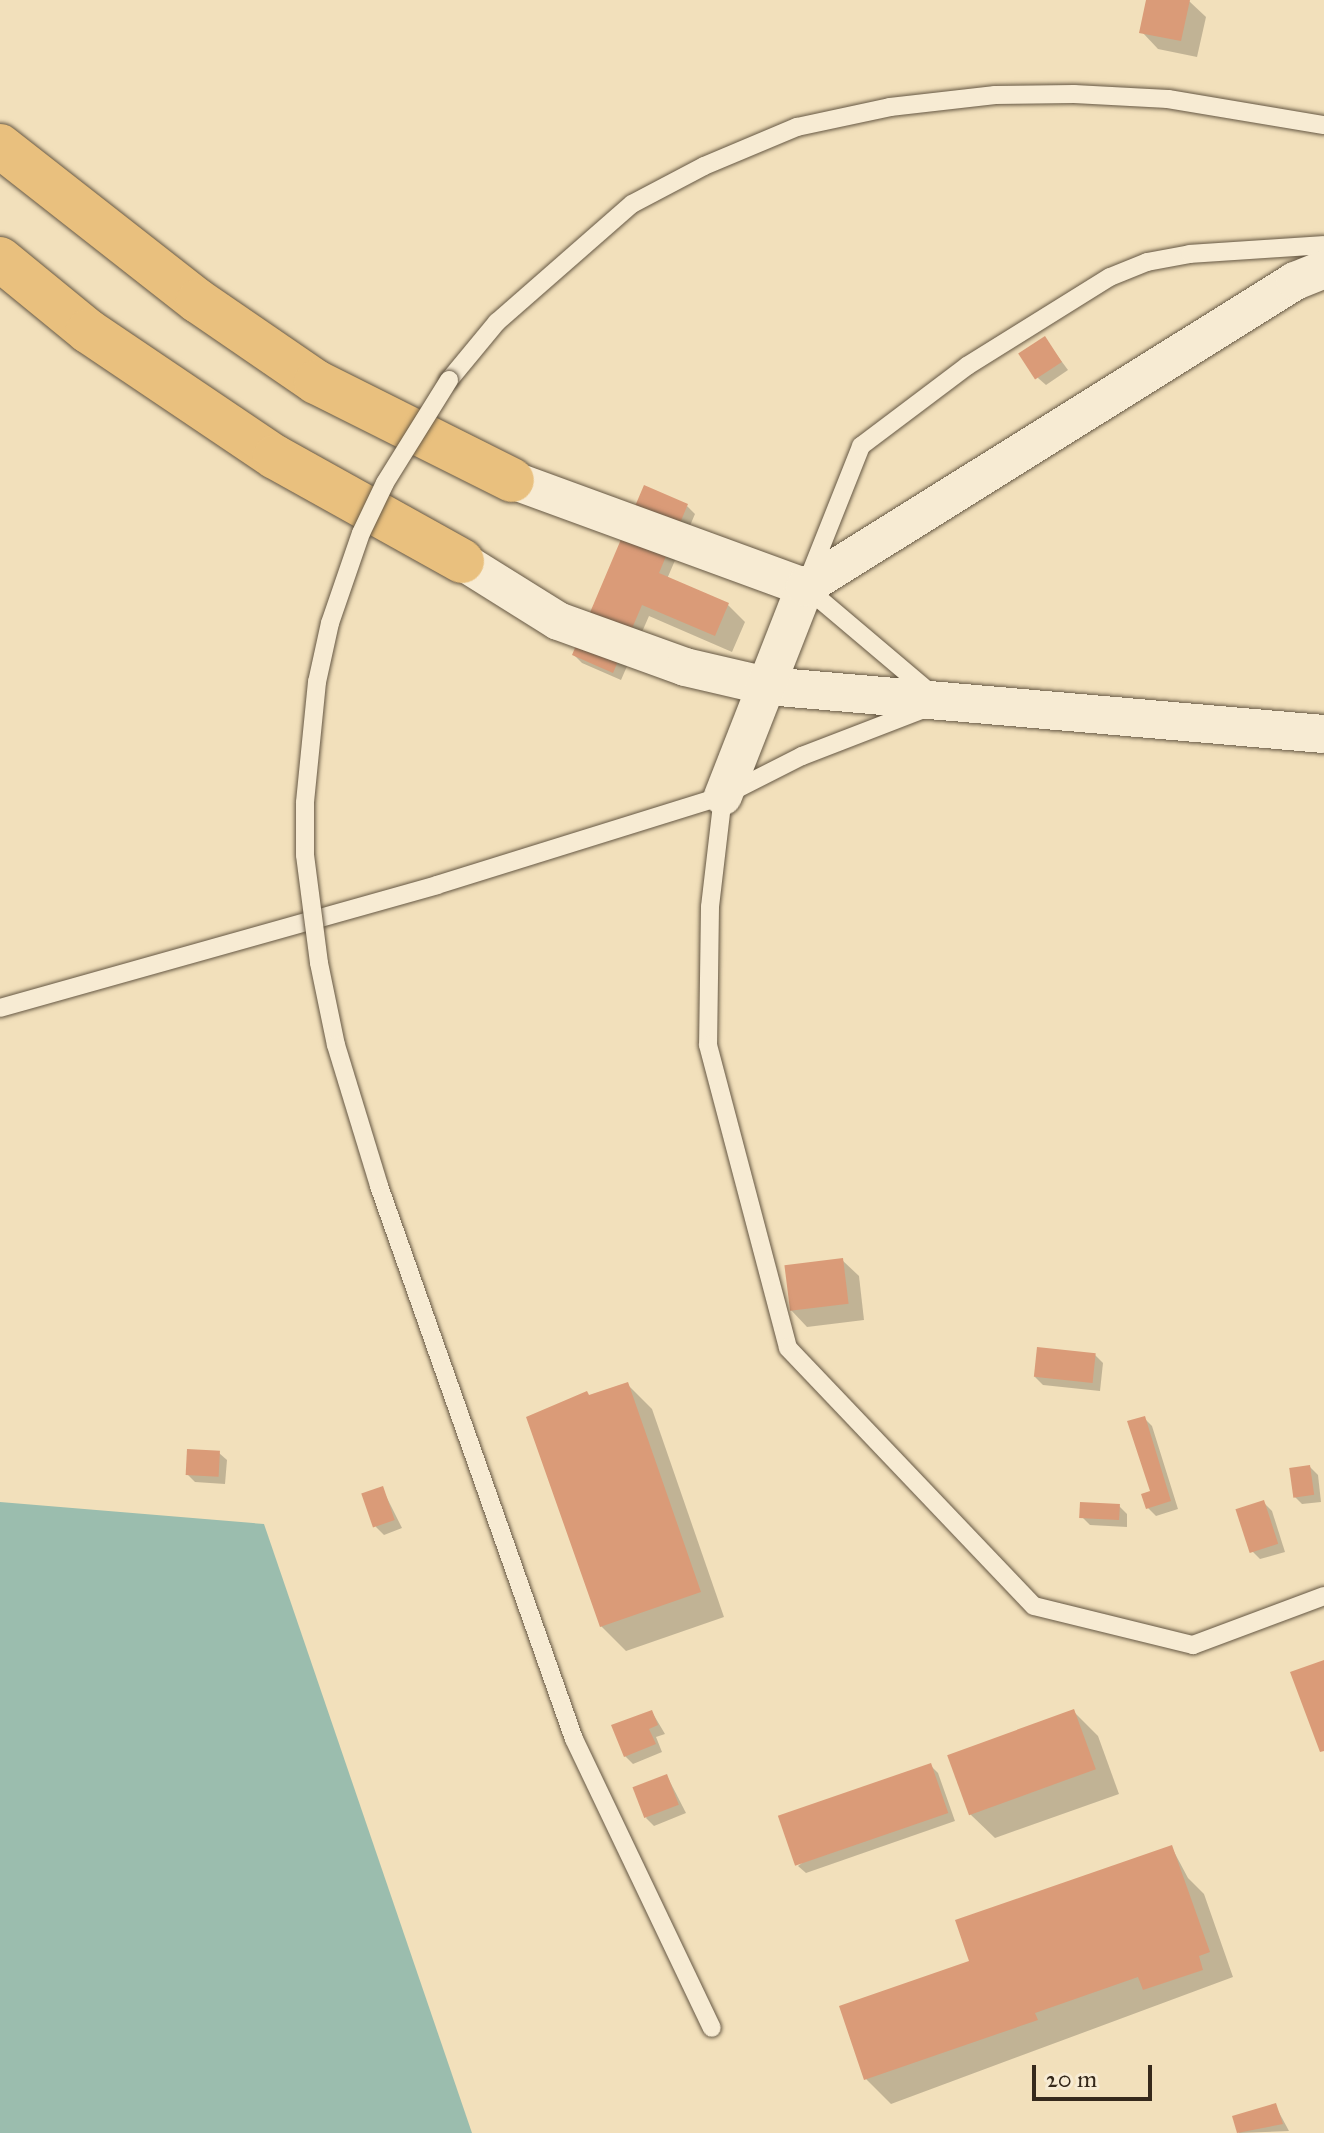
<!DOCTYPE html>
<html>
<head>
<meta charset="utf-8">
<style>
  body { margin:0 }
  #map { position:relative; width:1324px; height:2133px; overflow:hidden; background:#f2e0bb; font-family:"IM FELL Great Primer",serif }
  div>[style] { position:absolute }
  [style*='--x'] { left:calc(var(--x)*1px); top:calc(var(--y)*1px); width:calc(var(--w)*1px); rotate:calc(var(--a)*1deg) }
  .water>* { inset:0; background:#9bbdae }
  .shadow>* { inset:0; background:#0003 }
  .building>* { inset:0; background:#da9b78; transform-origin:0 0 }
  .roads { filter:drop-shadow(0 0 2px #655743) drop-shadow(0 0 2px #655743) }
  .service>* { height:18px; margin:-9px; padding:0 9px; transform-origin:9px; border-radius:9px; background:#f7ebd3 }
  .minor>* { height:38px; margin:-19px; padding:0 19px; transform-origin:19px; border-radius:19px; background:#f7ebd3 }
  .trunk>* { height:44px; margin:-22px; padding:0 22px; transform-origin:22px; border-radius:22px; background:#e9c07e }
  .bridges { filter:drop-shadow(0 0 2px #655743) drop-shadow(0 0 2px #655743) }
  .service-bridge>* { height:18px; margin:-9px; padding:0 9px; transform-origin:9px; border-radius:9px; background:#f7ebd3 }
  span { translate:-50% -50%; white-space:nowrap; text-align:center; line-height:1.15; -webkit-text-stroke:6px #f7ebd3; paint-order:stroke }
  .scale { position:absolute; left:1032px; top:2065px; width:120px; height:36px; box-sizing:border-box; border:4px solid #36291b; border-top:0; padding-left:10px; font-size:24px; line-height:28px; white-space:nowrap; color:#36291b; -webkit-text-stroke:6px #f7ebd3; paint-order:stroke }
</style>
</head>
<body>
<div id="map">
  <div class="water">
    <div style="clip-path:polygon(0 1502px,264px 1524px,472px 2133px,0 2133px)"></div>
  </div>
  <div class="shadow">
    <div style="clip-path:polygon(1148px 0,1189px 1px,1206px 17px,1197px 57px,1158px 49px,1142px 32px)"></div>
    <div style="clip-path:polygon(1045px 339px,1068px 370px,1046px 385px,1038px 378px)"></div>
    <div style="clip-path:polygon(687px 506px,695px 514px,667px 579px,728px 605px,745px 622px,732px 652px,649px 616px,621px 680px,582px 663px,574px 655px)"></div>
    <div style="clip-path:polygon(842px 1260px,859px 1276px,864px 1320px,807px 1327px,791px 1310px)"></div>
    <div style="clip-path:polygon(1095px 1355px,1103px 1363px,1100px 1391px,1043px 1385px,1035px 1377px)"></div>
    <div style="clip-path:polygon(627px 1384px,652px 1409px,724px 1617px,626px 1651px,601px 1626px,590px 1397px)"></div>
    <div style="clip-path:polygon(1144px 1418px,1152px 1426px,1178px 1509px,1156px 1516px,1148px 1508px,1152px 1492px)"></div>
    <div style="clip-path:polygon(219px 1453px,227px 1460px,225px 1484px,195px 1482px,187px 1474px)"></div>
    <div style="clip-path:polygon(1310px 1467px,1318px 1475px,1321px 1502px,1302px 1504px,1294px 1496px)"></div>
    <div style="clip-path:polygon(382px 1488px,402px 1528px,384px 1535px,376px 1527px)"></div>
    <div style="clip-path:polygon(1264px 1503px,1272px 1511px,1285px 1552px,1260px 1559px,1252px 1551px)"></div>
    <div style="clip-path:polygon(1119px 1506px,1127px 1514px,1127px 1527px,1090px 1525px,1082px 1517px)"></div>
    <div style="clip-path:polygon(1073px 1711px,1098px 1736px,1119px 1794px,995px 1838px,970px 1814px)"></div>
    <div style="clip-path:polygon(652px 1712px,665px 1734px,656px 1737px,662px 1752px,633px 1764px,625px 1756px)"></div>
    <div style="clip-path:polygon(930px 1765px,938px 1773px,955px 1821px,806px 1873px,798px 1866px)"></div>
    <div style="clip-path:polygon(667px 1776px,686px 1813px,654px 1826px,646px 1818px)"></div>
    <div style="clip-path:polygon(1172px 1848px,1188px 1878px,1204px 1894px,1233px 1977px,891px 2104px,866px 2079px,971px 1962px)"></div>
    <div style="clip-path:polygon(1275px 2105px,1289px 2131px,1239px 2133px,1234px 2118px)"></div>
  </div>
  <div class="building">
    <div style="clip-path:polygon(1146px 0,1190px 0,1181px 41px,1139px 33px)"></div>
    <div style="left:1045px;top:336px;width:31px;height:32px;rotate:57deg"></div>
    <div style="clip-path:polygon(644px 485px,688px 504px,659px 573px,729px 603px,715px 636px,642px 605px,613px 673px,572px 655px)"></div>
    <div style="left:843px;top:1258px;width:46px;height:59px;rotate:83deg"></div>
    <div style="left:1037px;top:1347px;width:59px;height:30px;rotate:6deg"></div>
    <div style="clip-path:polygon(628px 1382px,701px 1592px,600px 1627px,526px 1417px,587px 1391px,589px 1395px)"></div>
    <div style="clip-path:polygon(1145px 1416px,1171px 1501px,1146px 1509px,1141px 1494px,1150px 1491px,1127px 1421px)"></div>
    <div style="left:187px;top:1449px;width:33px;height:26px;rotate:3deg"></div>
    <div style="left:1310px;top:1465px;width:30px;height:21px;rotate:82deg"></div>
    <div style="left:383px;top:1486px;width:36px;height:23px;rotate:71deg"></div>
    <div style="left:1264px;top:1500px;width:46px;height:30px;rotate:72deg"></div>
    <div style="left:1080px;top:1502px;width:40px;height:16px;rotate:3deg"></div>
    <div style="clip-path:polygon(1324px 1660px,1324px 1751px,1320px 1752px,1290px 1672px)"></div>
    <div style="left:1074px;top:1709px;width:64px;height:135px;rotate:70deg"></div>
    <div style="clip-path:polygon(652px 1710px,658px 1725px,649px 1729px,656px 1744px,624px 1757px,611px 1725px)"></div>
    <div style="left:931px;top:1763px;width:53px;height:162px;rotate:71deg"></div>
    <div style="left:667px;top:1774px;width:33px;height:37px;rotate:69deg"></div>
    <div style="clip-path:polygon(1172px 1845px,1210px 1952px,1199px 1956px,1203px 1970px,1143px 1990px,1138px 1977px,1035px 2013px,1038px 2020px,864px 2080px,839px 2006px,969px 1961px,955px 1920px)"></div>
    <div style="clip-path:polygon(1276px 2103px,1283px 2124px,1237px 2133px,1232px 2116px)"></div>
  </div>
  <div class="roads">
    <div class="service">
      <div style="--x:449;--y:380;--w:75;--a:-50.4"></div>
      <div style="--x:497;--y:322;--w:179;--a:-41.2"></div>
      <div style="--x:632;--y:204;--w:81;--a:-27.8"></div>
      <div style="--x:704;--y:166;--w:101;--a:-22.8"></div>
      <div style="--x:797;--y:127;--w:95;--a:-12.1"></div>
      <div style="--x:890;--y:107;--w:106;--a:-6.5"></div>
      <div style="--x:995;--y:95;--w:79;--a:-0.7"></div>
      <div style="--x:1074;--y:94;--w:94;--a:3"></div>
      <div style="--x:1168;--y:99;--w:158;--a:9.5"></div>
      <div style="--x:933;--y:695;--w:167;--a:-139.8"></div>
      <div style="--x:805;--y:587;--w:152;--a:-68.3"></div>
      <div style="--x:861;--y:446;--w:133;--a:-37"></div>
      <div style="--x:967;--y:366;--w:168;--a:-31.9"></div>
      <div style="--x:1110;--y:277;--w:40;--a:-22"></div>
      <div style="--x:1147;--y:262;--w:44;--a:-10.5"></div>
      <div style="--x:1190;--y:254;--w:134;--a:-3.8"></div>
      <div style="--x:723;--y:796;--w:112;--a:96.7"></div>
      <div style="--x:710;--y:907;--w:138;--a:90.8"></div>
      <div style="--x:708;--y:1045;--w:313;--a:75.2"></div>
      <div style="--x:788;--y:1348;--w:356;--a:46.4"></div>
      <div style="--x:1034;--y:1606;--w:164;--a:13.8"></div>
      <div style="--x:1193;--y:1645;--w:140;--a:-20.5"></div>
      <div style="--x:0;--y:1008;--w:454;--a:-15.7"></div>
      <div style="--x:437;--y:885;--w:300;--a:-17.3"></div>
      <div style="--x:723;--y:796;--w:89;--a:-26.9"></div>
      <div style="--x:802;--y:756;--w:131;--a:-21.1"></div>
    </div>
    <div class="minor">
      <div style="--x:512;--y:480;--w:312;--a:20.1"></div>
      <div style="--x:462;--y:561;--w:113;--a:32"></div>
      <div style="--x:558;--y:621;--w:135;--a:19.9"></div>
      <div style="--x:685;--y:667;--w:84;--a:13"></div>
      <div style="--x:767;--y:686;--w:559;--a:4.93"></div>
      <div style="--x:723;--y:796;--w:225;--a:-68.6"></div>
      <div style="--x:805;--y:587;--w:578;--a:-31.98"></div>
      <div style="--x:1295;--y:281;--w:31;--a:-22"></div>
    </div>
    <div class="trunk">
      <div style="--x:0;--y:146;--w:251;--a:38.1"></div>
      <div style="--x:198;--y:301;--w:143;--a:34.5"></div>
      <div style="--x:316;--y:382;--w:219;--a:26.6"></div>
      <div style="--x:0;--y:259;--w:114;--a:39.3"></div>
      <div style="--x:88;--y:331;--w:225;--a:34"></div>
      <div style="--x:275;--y:457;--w:214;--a:29.1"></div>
    </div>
  </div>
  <div class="bridges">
    <div class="service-bridge">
      <div style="--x:449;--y:380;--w:121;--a:121.9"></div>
      <div style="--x:385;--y:483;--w:55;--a:115.6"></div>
      <div style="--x:361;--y:533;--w:95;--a:109"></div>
      <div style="--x:330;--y:623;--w:60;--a:102.4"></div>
      <div style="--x:317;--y:682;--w:122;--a:95.7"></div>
      <div style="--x:305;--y:803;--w:52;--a:90"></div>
      <div style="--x:305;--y:855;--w:109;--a:82.6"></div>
      <div style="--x:319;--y:963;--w:84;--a:78.3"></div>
      <div style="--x:336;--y:1045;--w:147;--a:73"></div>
      <div style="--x:379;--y:1186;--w:586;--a:70.58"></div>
      <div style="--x:574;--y:1739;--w:320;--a:64.5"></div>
    </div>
  </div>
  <div class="scale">20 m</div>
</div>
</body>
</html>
